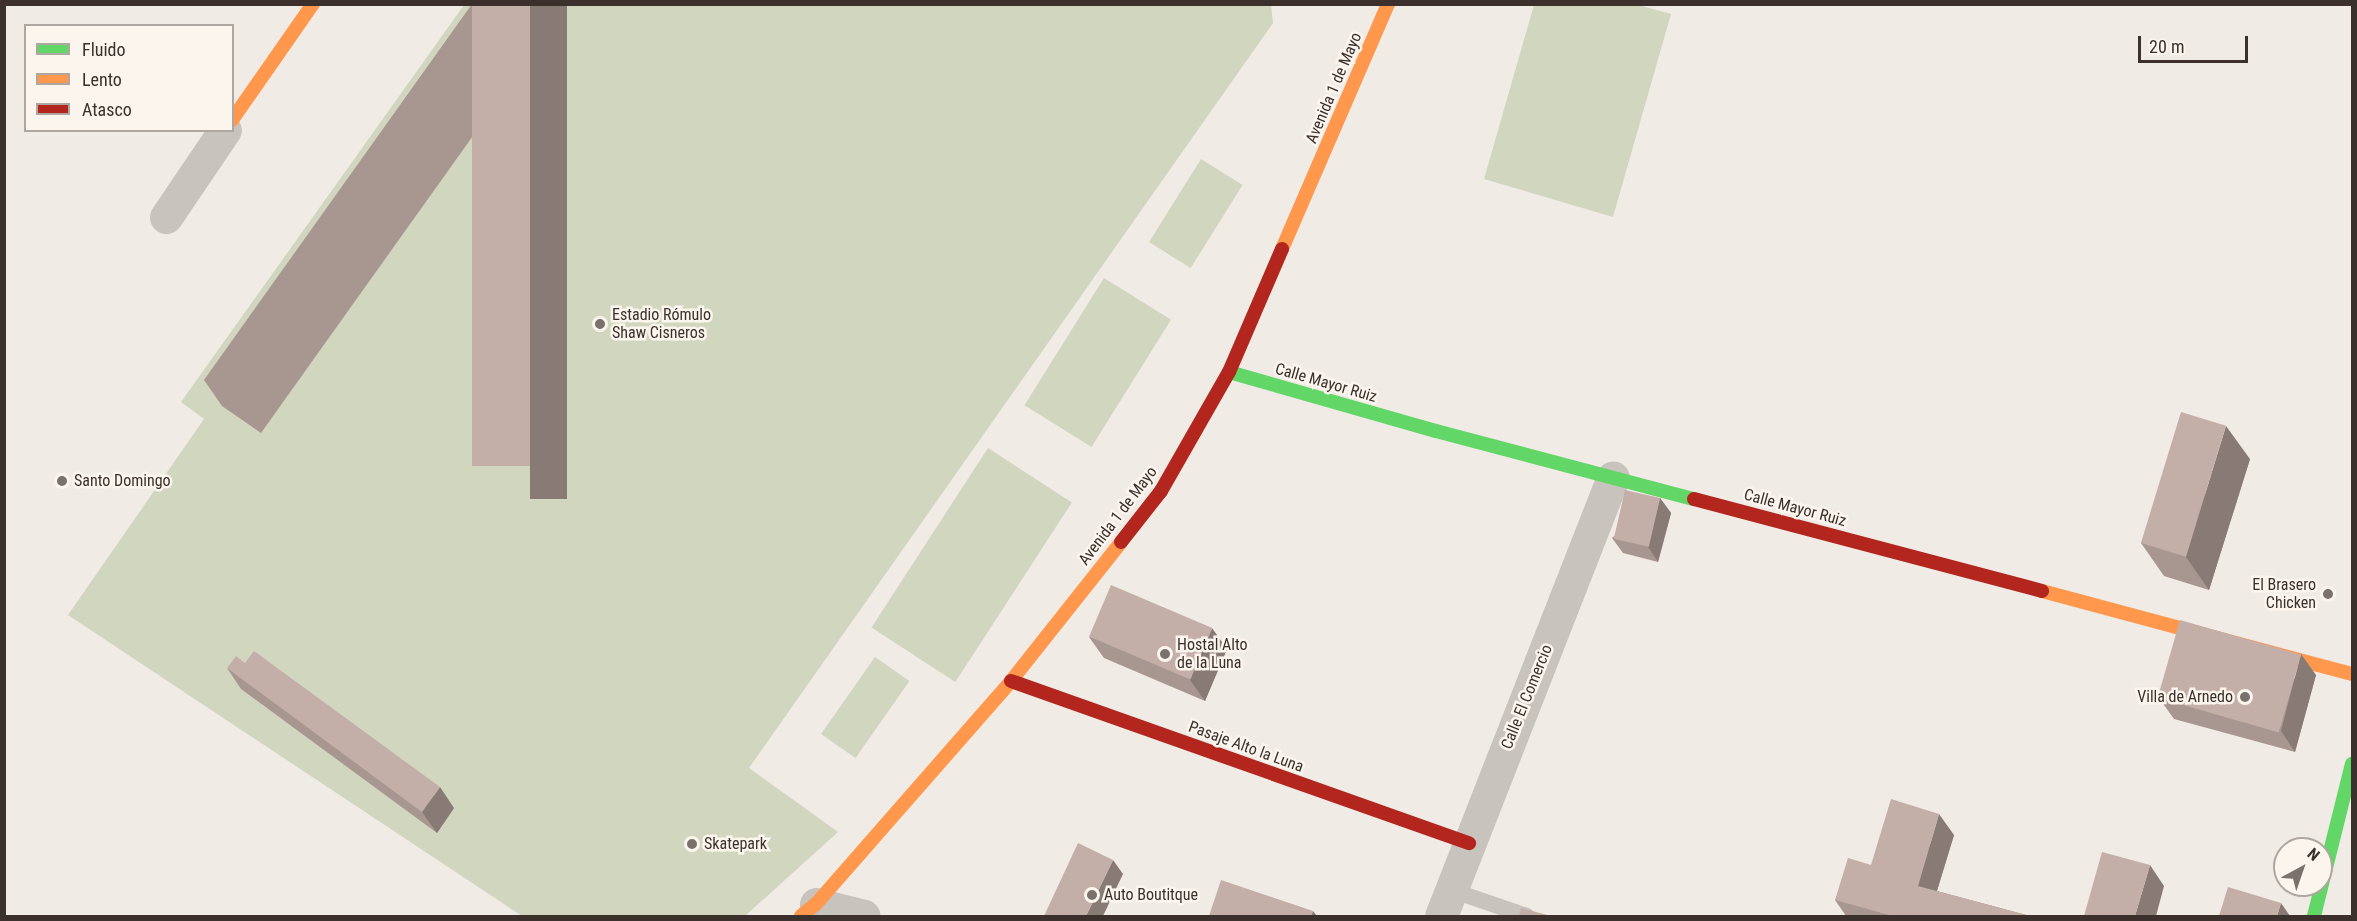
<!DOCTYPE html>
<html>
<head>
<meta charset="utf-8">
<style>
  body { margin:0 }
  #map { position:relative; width:2357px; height:921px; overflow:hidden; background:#f0ebe5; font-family:"Roboto Condensed",sans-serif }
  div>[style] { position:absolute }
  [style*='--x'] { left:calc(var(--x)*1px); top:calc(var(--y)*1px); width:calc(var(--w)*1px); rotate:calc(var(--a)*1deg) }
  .green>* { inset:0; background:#d1d6bf; transform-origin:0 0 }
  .lane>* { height:16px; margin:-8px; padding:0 8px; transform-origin:8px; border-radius:8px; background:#c9c3be }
  .street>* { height:33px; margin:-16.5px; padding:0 16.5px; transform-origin:16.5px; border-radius:16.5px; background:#c9c3be }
  .fast>* { height:14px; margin:-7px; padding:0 7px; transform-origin:7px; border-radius:7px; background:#63d668 }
  .slow>* { height:14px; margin:-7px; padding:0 7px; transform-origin:7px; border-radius:7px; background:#ff974d }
  .jam>* { height:14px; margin:-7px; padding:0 7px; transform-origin:7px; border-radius:7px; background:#b3261e }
  .wall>* { inset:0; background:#a89690 }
  .shaded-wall>* { inset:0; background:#887a75; transform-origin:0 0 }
  .building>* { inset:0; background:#c3afa7; transform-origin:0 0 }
  .dots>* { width:16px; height:16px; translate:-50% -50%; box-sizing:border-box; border:3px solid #fbf5ee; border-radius:50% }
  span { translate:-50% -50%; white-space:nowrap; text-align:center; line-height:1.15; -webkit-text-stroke:5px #fbf5ee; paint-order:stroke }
  .street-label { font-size:16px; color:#3b302b }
  .poi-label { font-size:16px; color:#3b302b }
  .left { translate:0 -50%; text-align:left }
  .right { translate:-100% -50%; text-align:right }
  .frame { position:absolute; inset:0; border:6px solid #3b302b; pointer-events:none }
  .legend { position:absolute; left:24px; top:24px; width:210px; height:108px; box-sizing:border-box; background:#fbf5ee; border:2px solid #aea6a0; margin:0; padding:8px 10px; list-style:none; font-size:18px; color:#3b302b }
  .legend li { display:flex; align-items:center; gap:12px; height:30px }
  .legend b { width:30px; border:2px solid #aea6a0 }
  .north { position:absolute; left:2273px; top:837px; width:60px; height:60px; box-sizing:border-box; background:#fbf5ee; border:2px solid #aea6a0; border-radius:50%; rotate:40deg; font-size:16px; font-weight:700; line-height:24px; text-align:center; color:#3b302b }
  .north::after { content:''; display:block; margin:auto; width:21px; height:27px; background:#7a716c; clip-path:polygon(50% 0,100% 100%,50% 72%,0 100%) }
  .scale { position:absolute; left:2138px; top:36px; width:110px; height:27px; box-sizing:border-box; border:3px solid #3b302b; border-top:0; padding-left:8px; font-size:18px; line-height:21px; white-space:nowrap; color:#3b302b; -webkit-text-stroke:4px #fbf5ee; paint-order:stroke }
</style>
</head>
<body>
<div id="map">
  <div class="green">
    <div style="clip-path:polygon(464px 5px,1271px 5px,1273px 23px,749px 768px,838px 832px,745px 916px,522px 916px,68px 615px,204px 419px,181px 402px)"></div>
    <div style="clip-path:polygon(1534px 5px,1638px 5px,1671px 14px,1613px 217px,1484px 179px)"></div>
    <div style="left:1201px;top:159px;width:49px;height:98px;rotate:32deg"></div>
    <div style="left:1104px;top:278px;width:79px;height:150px;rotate:32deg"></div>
    <div style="left:988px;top:448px;width:100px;height:214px;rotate:33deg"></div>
    <div style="left:875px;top:657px;width:42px;height:94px;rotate:35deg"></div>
  </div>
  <div class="lane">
    <div style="--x:1451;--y:890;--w:80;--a:18.9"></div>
  </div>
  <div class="street">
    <div style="--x:166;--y:217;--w:105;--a:-55.9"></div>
    <div style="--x:816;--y:904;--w:49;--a:14"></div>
    <div style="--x:1441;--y:916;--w:471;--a:-68.6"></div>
  </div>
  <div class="fast">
    <div style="--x:1229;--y:372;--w:215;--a:15.9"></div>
    <div style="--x:1436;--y:431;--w:267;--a:14.8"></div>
    <div style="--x:2314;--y:916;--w:157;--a:-76"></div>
  </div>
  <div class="slow">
    <div style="--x:232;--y:120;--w:141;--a:-55.1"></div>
    <div style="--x:1282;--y:249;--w:267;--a:-66.6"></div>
    <div style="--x:2042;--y:591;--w:321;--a:15"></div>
    <div style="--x:801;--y:916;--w:19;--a:-39"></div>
    <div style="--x:816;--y:904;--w:296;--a:-48.8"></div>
    <div style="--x:1011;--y:681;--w:177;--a:-51.6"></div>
  </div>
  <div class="jam">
    <div style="--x:1694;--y:499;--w:360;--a:14.8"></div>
    <div style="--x:1121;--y:542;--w:65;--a:-51.9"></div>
    <div style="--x:1161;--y:491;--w:137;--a:-60.3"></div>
    <div style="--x:1229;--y:372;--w:134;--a:-66.7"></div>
    <div style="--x:1011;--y:681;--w:486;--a:19.5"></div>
  </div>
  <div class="wall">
    <div style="clip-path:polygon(472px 4px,567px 4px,261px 433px,222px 406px,204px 380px)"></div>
    <div style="clip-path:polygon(2250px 459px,2209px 590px,2164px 576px,2141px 543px)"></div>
    <div style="clip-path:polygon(1660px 498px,1671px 513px,1658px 562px,1623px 553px,1612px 538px)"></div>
    <div style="clip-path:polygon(1089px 637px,1227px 649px,1205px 701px,1104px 658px)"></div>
    <div style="clip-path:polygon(227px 668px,454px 808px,437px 833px,241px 689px)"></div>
    <div style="clip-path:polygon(2316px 675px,2295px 752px,2174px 719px,2159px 698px)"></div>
    <div style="clip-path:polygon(1954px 835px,1937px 891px,2030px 916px,1846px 916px,1835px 900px,1871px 865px)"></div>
  </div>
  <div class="shaded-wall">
    <div style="left:530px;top:4px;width:37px;height:495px"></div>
    <div style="clip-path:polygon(2226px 426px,2250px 459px,2209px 590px,2186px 557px)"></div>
    <div style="clip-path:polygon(1660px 498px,1671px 513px,1658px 562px,1648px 547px)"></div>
    <div style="clip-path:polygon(1212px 628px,1227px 649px,1205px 701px,1190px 680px)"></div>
    <div style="clip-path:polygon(2301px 654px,2316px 675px,2295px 752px,2281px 731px)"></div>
    <div style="clip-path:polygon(440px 787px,454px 808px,437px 833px,422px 812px)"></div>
    <div style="clip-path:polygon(1939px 814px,1954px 835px,1932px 907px,1918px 886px)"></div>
    <div style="clip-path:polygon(1113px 860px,1123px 874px,1103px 916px,1086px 916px)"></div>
    <div style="clip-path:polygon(2150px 865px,2164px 886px,2156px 916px,2135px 916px)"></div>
    <div style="clip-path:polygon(2281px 903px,2290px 916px,2277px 916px)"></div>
    <div style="clip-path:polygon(1313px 911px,1317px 916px,1311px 916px)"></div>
  </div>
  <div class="building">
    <div style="left:472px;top:4px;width:58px;height:462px"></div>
    <div style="left:2181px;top:412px;width:47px;height:137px;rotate:17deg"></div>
    <div style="left:1625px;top:490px;width:36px;height:50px;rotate:13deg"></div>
    <div style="left:1111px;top:585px;width:110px;height:56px;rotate:23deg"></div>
    <div style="left:2180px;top:620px;width:126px;height:81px;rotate:16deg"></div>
    <div style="clip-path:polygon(254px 651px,440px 787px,422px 812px,227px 668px,236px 656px,245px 663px)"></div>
    <div style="clip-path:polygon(1891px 799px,1939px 814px,1918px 886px,2030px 916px,1893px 916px,1835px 900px,1848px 858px,1871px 865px)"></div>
    <div style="clip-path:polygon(1078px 843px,1113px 860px,1086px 916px,1044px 916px)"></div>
    <div style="clip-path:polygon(2102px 852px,2150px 865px,2135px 916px,2084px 916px)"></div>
    <div style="clip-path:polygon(1221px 880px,1313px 911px,1311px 916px,1209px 916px)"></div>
    <div style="clip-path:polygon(2228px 887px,2281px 903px,2277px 916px,2219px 916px)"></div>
    <div style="clip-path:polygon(1521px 908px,1551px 916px,1519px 916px)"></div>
  </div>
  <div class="dots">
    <div style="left:600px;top:324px;background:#7a716c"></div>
    <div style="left:62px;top:481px;background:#7a716c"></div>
    <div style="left:2328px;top:594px;background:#7a716c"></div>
    <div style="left:1165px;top:654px;background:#7a716c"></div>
    <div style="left:2245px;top:697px;background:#7a716c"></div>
    <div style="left:692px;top:844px;background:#7a716c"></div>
    <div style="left:1092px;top:895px;background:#7a716c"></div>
  </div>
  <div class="street-label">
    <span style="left:1334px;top:88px;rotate:-67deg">Avenida 1 de Mayo</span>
    <span style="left:1326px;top:383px;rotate:16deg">Calle Mayor Ruiz</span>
    <span style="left:1795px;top:508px;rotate:15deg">Calle Mayor Ruiz</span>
    <span style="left:1118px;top:516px;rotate:-53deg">Avenida 1 de Mayo</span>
    <span style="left:1527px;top:697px;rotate:-68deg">Calle El Comercio</span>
    <span style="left:1246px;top:747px;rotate:20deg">Pasaje Alto la Luna</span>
  </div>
  <div class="poi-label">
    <span class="left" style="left:612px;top:324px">Estadio Rómulo<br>Shaw Cisneros</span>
    <span class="left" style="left:74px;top:481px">Santo Domingo</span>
    <span class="right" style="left:2316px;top:594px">El Brasero<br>Chicken</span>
    <span class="left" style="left:1177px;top:654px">Hostal Alto<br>de la Luna</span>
    <span class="right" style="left:2233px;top:697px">Villa de Arnedo</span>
    <span class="left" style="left:704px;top:844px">Skatepark</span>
    <span class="left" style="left:1104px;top:895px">Auto Boutitque</span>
  </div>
  <div class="frame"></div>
  <ul class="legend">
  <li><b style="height:8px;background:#63d668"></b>Fluido</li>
  <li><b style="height:8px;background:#ff974d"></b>Lento</li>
  <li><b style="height:8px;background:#b3261e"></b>Atasco</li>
  </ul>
  <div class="north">N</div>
  <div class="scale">20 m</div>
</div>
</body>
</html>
